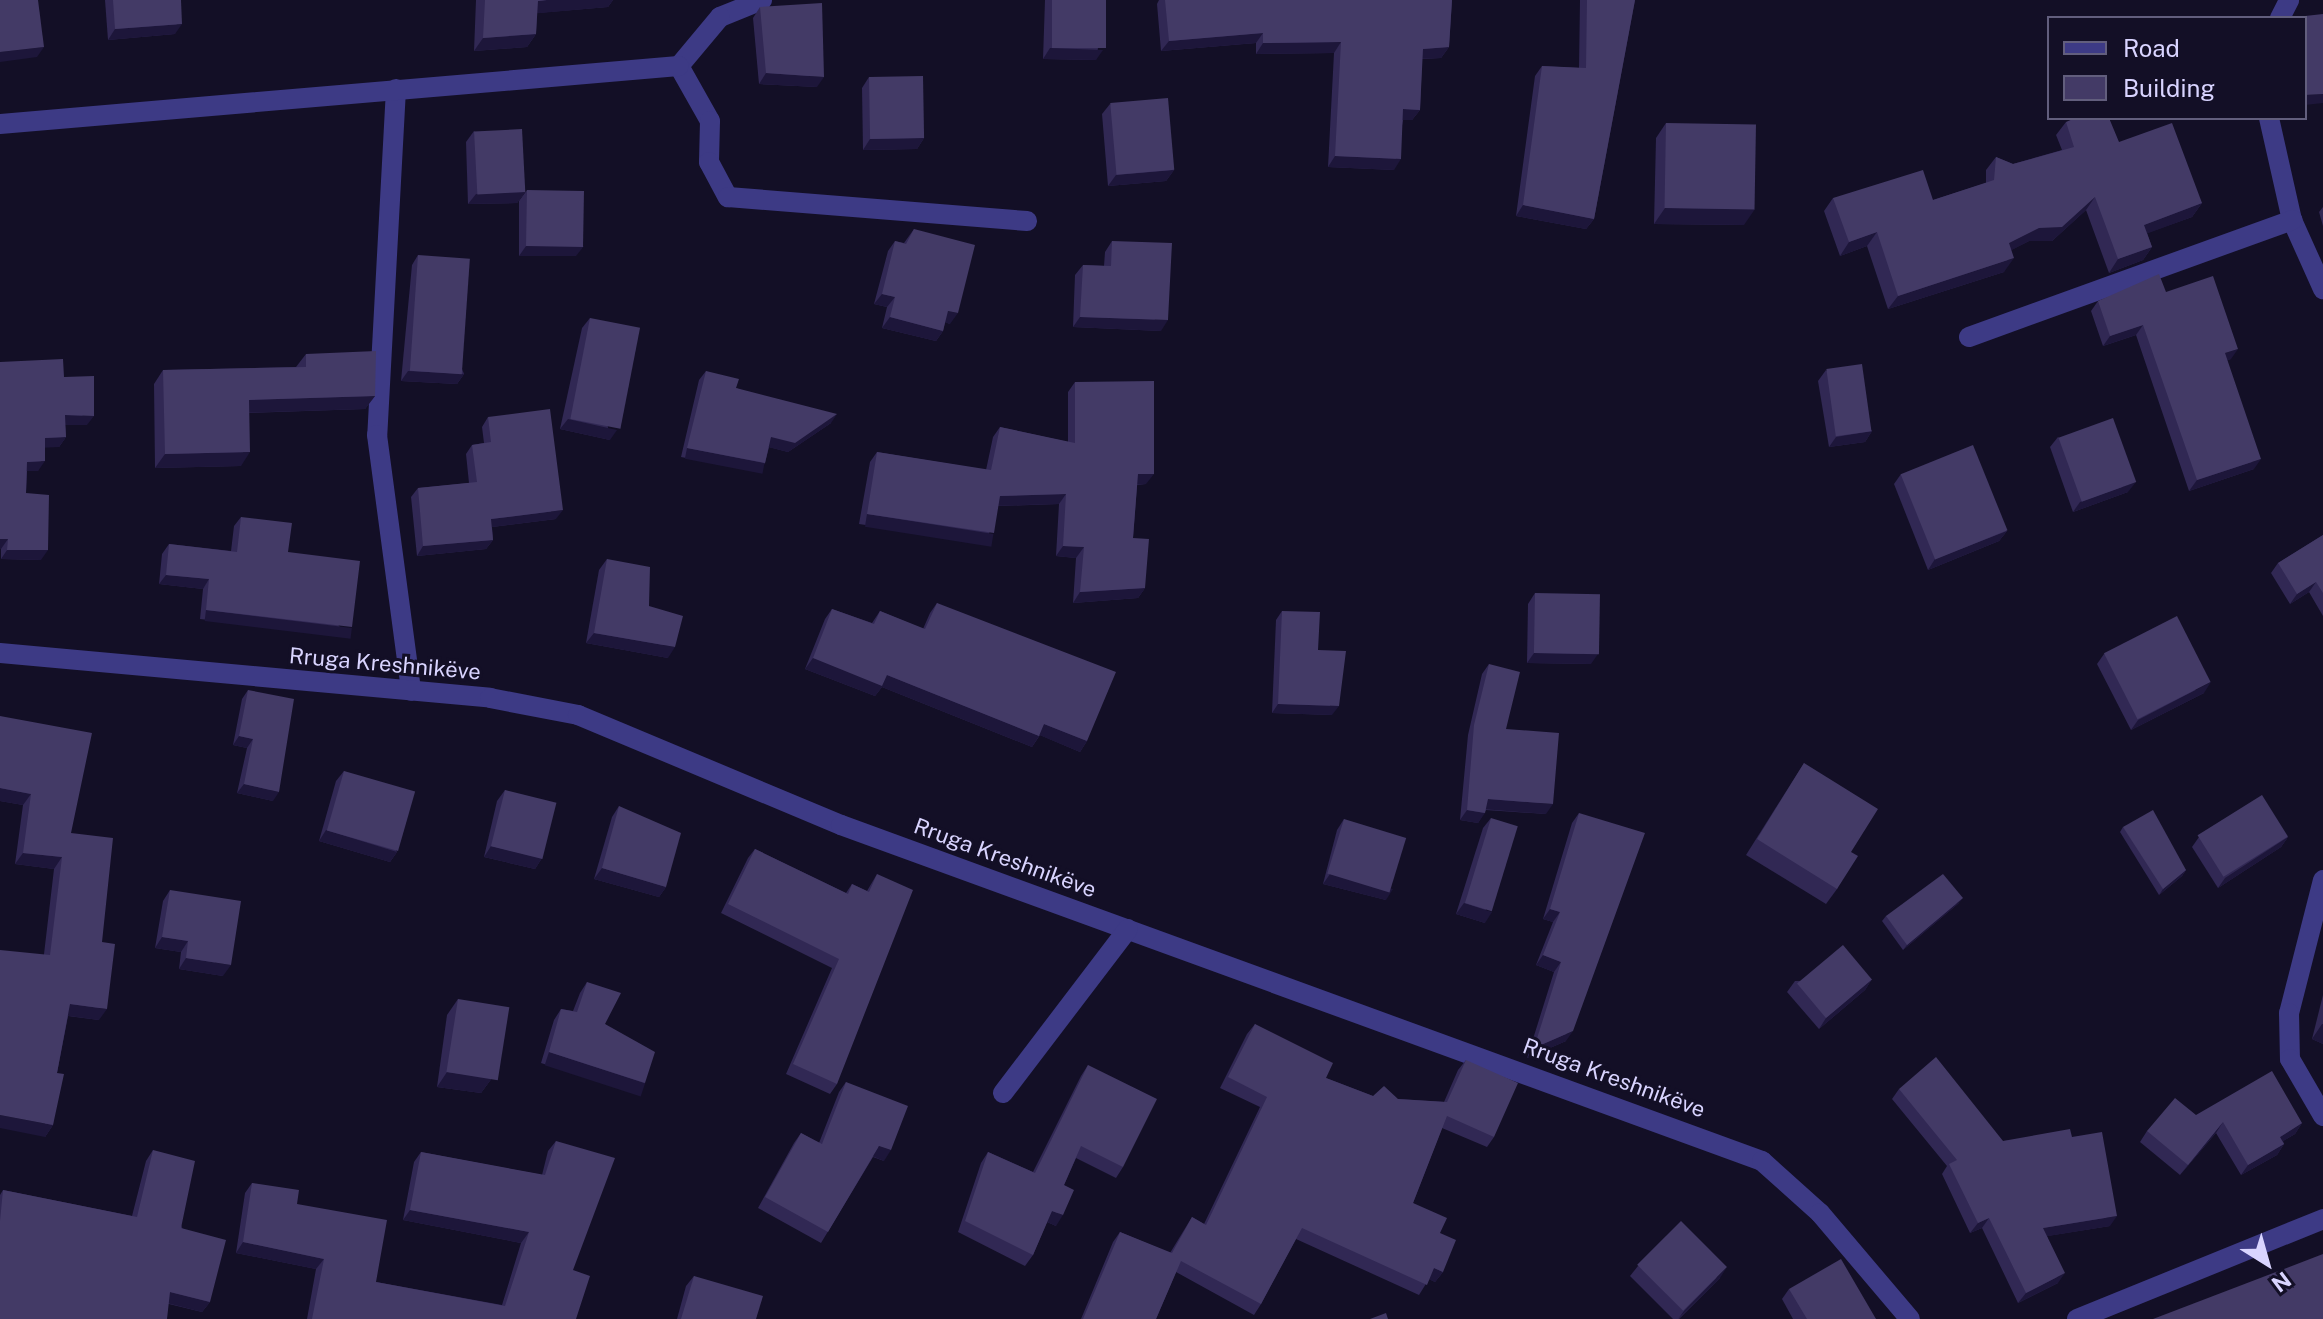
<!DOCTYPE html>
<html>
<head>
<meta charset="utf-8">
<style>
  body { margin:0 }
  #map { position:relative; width:2323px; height:1319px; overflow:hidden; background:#130f26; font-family:"Public Sans",sans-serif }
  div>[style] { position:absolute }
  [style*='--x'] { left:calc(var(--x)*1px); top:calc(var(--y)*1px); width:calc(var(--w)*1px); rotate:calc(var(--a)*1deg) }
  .minor>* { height:20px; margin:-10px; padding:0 10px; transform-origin:10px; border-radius:10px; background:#3d3a85 }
  .wall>* { inset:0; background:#312854 }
  .shaded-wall>* { inset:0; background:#1d163a; transform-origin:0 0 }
  .building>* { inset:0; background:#433a66; transform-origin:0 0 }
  span { translate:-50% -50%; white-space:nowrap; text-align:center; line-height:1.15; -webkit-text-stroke:6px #130f26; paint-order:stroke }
  .street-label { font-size:22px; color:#d9d4ff }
  .legend { position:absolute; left:2047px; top:16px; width:260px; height:104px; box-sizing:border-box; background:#130f26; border:2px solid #625e7d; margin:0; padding:10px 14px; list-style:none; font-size:24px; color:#d9d4ff }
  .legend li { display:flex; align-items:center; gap:16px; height:40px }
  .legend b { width:40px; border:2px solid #625e7d }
  .north { position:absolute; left:2227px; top:1223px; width:80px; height:80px; -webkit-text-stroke:6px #130f26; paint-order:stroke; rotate:143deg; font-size:22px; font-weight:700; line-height:32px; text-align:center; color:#d9d4ff }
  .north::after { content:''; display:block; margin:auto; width:28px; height:36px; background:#d9d4ff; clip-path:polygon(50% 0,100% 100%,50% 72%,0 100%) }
</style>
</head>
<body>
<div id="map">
  <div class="minor">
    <div style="--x:762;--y:0;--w:45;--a:158"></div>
    <div style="--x:720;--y:17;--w:64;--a:129.9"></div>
    <div style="--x:679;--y:66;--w:63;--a:60.6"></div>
    <div style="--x:710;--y:121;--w:41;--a:91.4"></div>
    <div style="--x:709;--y:162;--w:40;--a:62"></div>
    <div style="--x:728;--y:197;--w:300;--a:4.6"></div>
    <div style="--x:2280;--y:18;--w:20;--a:-63"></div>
    <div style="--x:396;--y:89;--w:347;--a:93.1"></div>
    <div style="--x:377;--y:435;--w:258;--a:82.4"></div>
    <div style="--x:2269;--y:118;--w:105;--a:77.3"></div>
    <div style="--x:2292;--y:220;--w:76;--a:65.8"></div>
    <div style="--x:0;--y:124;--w:681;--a:-4.88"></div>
    <div style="--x:1969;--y:337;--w:344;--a:-19.9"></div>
    <div style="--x:0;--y:653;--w:492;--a:5.2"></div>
    <div style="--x:490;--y:698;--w:90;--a:10.9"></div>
    <div style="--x:578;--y:715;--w:285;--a:22.7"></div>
    <div style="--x:841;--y:825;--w:980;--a:20.04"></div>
    <div style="--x:1762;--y:1161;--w:78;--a:41.9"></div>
    <div style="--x:1820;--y:1213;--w:139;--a:49.7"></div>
    <div style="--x:2323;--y:880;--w:137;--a:104.3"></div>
    <div style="--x:2289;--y:1013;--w:46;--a:88.8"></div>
    <div style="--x:2290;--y:1059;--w:66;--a:59.9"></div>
    <div style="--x:1003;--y:1093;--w:206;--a:-52.7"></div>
    <div style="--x:2077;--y:1319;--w:266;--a:-22.1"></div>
  </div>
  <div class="wall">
    <div style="clip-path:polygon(105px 0,181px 0,175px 34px,108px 40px)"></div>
    <div style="clip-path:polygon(476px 0,613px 0,608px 7px,537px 13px,536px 34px,527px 47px,474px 51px)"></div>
    <div style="clip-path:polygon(1045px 0,1106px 0,1096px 60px,1043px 59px)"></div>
    <div style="clip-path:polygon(1159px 0,1452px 0,1449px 47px,1441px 58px,1422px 59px,1420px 110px,1412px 120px,1403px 120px,1394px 170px,1328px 167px,1334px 53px,1256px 54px,1256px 43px,1161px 51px,1157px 4px)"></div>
    <div style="clip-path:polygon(1580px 0,1635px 0,1594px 219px,1586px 229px,1516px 216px,1535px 76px,1542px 66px,1579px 68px)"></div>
    <div style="clip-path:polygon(760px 7px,817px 87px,759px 84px,753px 18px)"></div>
    <div style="clip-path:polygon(869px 77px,924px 138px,917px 149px,863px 150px,862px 88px)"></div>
    <div style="clip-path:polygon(1110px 104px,1174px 170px,1166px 181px,1108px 186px,1102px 114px)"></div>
    <div style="clip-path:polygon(2066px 122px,2119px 142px,2202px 203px,2192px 217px,2147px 233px,2152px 247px,2143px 260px,2109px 273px,2086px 210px,2052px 241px,2029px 241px,2011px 250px,2004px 272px,1888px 309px,1867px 246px,1840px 256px,1824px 211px,1833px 198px,1933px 200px,1986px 183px,1986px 170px,1996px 157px,2013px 164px,2062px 150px,2056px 135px)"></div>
    <div style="clip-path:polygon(1666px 123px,1744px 225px,1654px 224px,1656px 138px)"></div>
    <div style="clip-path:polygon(474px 131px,525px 192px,517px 203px,468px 204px,466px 142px)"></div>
    <div style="clip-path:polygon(527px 190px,576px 256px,519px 256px,519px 201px)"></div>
    <div style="clip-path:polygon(2323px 207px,2323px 226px,2319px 212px)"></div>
    <div style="clip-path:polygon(914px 229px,950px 324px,945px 322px,943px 331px,936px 341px,882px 328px,887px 307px,874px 304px,888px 251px,895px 241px,904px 243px)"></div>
    <div style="clip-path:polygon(1112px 241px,1161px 331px,1073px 327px,1075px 275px,1083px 265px,1104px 266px,1105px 252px)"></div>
    <div style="clip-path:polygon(418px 255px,464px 374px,457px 384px,401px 381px,412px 265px)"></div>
    <div style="clip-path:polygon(2166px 292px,2231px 359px,2227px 360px,2254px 469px,2189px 491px,2136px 335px,2103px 346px,2091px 311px,2098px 301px)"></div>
    <div style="clip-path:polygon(590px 318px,610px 440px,560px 429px,582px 328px)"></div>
    <div style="clip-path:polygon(306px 354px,375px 396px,365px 409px,249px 413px,241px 466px,155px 468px,154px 384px,163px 370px,296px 367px)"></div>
    <div style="clip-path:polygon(0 362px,64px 377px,87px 425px,65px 425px,66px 437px,59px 447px,45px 447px,38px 471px,27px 471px,26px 493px,41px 560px,1px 559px)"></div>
    <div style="clip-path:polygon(1826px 370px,1872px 431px,1865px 442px,1829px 447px,1818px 381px)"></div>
    <div style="clip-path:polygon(706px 371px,736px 388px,831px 423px,788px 452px,769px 447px,765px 463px,759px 472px,681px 457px,699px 380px)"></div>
    <div style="clip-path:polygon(1075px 382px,1146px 484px,1137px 485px,1133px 538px,1145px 588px,1138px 598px,1073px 603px,1076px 558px,1056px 556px,1059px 504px,998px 506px,986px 543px,859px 524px,870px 462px,877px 452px,986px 470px,993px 437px,1000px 427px,1068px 442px,1068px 392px)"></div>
    <div style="clip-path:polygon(488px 417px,556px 519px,492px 527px,493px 540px,486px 549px,417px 556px,411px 497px,418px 488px,469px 483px,466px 454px,472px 445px,484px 443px,482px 427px)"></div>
    <div style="clip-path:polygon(2058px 437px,2128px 492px,2073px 512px,2050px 447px)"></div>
    <div style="clip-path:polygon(1901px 474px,2007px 531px,1999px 541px,1928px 570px,1894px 484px)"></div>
    <div style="clip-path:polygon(241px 517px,288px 552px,346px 636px,200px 619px,203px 589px,159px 584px,162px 554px,169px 544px,231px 551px,234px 526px)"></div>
    <div style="clip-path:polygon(2323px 535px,2323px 616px,2309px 592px,2290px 604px,2271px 573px,2278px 563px)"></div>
    <div style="clip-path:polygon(607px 559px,649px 606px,668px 658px,586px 643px,599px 570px)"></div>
    <div style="clip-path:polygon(1535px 593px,1591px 664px,1527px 663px,1528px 604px)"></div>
    <div style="clip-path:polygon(937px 603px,1087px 741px,1080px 752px,1040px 735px,1032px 747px,882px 687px,875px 696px,805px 669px,825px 619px,832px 609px,872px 623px,880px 611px,923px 629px,930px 613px)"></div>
    <div style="clip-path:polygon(1282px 611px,1318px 650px,1332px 715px,1272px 713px,1276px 620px)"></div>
    <div style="clip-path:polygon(2104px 654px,2204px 693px,2131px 730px,2097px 664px)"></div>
    <div style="clip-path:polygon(1489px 664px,1506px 729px,1546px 814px,1486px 810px,1478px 823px,1460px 820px,1468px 735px,1482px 674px)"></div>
    <div style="clip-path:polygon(248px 690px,273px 801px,237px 793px,247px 748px,233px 745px,242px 699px)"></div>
    <div style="clip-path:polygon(0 716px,71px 833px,102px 942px,99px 1020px,68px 1016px,57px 1073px,53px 1125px,45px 1137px,44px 954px,54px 869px,15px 864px,23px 805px,0 801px)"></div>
    <div style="clip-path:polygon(1804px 763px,1851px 852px,1837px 889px,1826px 904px,1746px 855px)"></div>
    <div style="clip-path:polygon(344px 771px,397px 852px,390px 862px,319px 841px,336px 781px)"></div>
    <div style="clip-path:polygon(505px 790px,542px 858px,535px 869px,484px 857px,497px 801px)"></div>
    <div style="clip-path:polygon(619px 806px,666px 887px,659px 897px,594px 879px,612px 817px)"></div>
    <div style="clip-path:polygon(1579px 813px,1566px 1041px,1527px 1058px,1554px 972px,1536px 965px,1553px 922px,1543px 919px,1572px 823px)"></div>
    <div style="clip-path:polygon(1491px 818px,1485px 923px,1456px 914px,1483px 828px)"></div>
    <div style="clip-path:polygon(1344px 819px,1386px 900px,1323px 884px,1337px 830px)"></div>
    <div style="clip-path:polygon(2123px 827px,2186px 870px,2182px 876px,2159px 895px,2120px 832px)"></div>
    <div style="clip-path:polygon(2199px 837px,2288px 837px,2281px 847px,2218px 888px,2192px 847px)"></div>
    <div style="clip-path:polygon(755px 849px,846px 893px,852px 884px,867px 891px,877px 874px,837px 1084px,830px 1094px,786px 1074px,832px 968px,721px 913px,748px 858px)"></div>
    <div style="clip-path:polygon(170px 890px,223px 976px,179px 969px,181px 952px,155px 948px,163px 901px)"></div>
    <div style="clip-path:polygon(1959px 903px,1903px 950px,1882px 921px,1886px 916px)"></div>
    <div style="clip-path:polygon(1872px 979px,1865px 990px,1819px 1029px,1787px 992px,1795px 981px)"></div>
    <div style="clip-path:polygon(587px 982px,605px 1024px,645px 1083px,637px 1094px,541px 1063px,554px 1020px,561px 1009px,573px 1011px,580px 993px)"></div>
    <div style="clip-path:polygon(2323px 995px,2323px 1044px,2312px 1039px)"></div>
    <div style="clip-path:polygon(458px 999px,492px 1078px,481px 1093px,437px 1087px,447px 1015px)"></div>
    <div style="clip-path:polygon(1255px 1024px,1326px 1078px,1373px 1096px,1398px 1099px,1444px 1102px,1458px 1070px,1466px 1060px,1494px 1137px,1487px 1147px,1442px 1128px,1413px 1203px,1440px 1233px,1443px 1272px,1435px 1282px,1429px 1279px,1419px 1295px,1296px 1239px,1261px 1304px,1254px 1315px,1176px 1272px,1156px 1319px,1081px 1319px,1113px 1242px,1120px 1232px,1170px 1253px,1192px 1217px,1204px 1224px,1260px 1107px,1220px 1088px,1247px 1034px)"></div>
    <div style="clip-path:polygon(1088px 1065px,1123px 1167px,1116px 1178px,1076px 1158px,1064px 1185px,1056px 1226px,1047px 1222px,1033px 1255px,1025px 1266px,958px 1232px,981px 1163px,988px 1152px,1033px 1172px,1081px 1076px)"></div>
    <div style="clip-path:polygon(846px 1082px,884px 1161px,873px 1157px,821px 1243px,758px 1208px,794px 1143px,801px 1133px,819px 1143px,839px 1092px)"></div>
    <div style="clip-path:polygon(1899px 1089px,2003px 1141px,2072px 1137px,2110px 1226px,2047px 1236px,2058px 1283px,2018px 1303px,1982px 1228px,1970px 1233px,1942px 1174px,1947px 1166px,1892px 1099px)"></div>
    <div style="clip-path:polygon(2196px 1115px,2302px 1123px,2295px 1134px,2283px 1141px,2284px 1144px,2277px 1155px,2241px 1175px,2216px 1133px,2180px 1175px,2140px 1142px,2147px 1131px)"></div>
    <div style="clip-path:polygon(556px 1141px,573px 1270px,576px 1319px,307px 1319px,316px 1269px,236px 1253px,245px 1193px,252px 1183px,297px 1204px,376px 1282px,502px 1305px,521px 1243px,403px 1220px,414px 1162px,421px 1152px,542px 1175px,548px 1151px)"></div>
    <div style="clip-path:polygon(153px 1150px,210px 1302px,202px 1312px,169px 1304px,0 1319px,0 1195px,3px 1190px,132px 1216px,146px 1161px)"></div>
    <div style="clip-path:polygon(1638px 1266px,1720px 1278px,1679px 1319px,1673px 1319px,1630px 1276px)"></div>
    <div style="clip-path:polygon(694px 1276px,756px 1319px,677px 1319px,686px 1286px)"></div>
    <div style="clip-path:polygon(1789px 1289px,1876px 1319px,1793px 1319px,1782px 1299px)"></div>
  </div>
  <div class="shaded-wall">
    <div style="clip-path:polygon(547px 0,613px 0,608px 7px,529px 14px,538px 1px)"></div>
    <div style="clip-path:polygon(182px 24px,175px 34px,108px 40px,115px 29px)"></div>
    <div style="clip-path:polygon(1263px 33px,1256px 43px,1161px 51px,1169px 41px)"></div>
    <div style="clip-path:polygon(536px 34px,527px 47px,474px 51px,483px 38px)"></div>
    <div style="clip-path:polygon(1341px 42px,1334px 53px,1256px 54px,1263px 43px)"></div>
    <div style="clip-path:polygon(44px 47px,37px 57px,0 62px,0 52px)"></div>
    <div style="clip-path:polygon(1449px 47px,1441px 58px,1415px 59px,1423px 49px)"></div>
    <div style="clip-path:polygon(1050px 48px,1103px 50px,1096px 60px,1043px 59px)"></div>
    <div style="clip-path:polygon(766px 73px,824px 77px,817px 87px,759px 84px)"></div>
    <div style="clip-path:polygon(2323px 94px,2323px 103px,2305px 105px,2305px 95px)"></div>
    <div style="clip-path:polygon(1403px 109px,1420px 110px,1412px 120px,1396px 120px)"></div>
    <div style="clip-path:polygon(924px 138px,917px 149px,863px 150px,870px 139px)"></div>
    <div style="clip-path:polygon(1335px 156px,1401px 159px,1394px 170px,1328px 167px)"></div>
    <div style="clip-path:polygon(1174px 170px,1166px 181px,1108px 186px,1116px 175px)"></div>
    <div style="clip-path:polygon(525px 192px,517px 203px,468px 204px,476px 194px)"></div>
    <div style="clip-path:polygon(2095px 197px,2086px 210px,2052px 241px,2029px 241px,2000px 256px,2009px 243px)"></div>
    <div style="clip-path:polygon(2202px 203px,2192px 217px,2135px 238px,2144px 225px)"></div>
    <div style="clip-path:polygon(1523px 205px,1594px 219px,1586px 229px,1516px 216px)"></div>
    <div style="clip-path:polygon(1665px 208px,1755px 209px,1744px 225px,1654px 224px)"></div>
    <div style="clip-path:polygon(1877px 232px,1867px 246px,1840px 256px,1849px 242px)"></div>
    <div style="clip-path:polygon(526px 246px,584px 246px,576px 256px,519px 256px)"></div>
    <div style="clip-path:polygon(2152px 247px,2143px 260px,2109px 273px,2118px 259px)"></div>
    <div style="clip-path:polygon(2014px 258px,2004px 272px,1888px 309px,1898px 296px)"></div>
    <div style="clip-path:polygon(882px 294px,895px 297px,887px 307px,874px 304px)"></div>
    <div style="clip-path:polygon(948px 311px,958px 313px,950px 324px,941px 321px)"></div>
    <div style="clip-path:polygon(890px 317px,943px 331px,936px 341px,882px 328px)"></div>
    <div style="clip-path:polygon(1080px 317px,1168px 320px,1161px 331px,1073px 327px)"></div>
    <div style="clip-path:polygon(2143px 325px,2136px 335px,2103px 346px,2110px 336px)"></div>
    <div style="clip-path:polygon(2238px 349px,2231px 359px,2218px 363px,2225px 353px)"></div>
    <div style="clip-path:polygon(408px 371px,464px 374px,457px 384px,401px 381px)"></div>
    <div style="clip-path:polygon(375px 396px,365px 409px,239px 413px,249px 400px)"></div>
    <div style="clip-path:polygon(837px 414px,831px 423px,788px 452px,764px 446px,771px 437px)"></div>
    <div style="clip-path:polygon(65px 415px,94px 416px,87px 425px,58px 425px)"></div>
    <div style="clip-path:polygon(568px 419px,617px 430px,610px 440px,560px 429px)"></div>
    <div style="clip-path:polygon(1872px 431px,1865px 442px,1829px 447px,1836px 437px)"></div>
    <div style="clip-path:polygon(66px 437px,59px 447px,38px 448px,45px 438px)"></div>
    <div style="left:687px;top:448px;width:79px;height:11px;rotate:11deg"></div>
    <div style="clip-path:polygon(250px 452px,241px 466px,155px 468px,165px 454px)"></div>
    <div style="clip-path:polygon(2261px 459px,2254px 469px,2189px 491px,2197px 480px)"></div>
    <div style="clip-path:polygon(45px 461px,38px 471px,20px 471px,27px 462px)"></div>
    <div style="clip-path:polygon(1138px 474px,1154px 474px,1146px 484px,1131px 485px)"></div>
    <div style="clip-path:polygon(2136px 482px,2128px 492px,2073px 512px,2080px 502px)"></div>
    <div style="clip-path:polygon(1066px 494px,1059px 504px,993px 506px,1000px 496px)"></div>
    <div style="clip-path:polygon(563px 510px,556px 519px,484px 528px,491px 519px)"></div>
    <div style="left:867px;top:514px;width:128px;height:13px;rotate:9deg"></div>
    <div style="clip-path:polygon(2007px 531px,1999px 541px,1928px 570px,1935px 559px)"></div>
    <div style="clip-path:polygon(0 539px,8px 539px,1px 549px,0 549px)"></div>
    <div style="clip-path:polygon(493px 540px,486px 549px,417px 556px,423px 546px)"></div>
    <div style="clip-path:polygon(1063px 546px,1084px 547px,1076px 558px,1056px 556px)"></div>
    <div style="clip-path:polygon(7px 550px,48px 550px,41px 560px,1px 559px)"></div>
    <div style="clip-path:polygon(166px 575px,209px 579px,203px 589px,159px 584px)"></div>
    <div style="clip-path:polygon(2316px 582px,2309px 592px,2290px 604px,2297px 594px)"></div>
    <div style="clip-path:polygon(1145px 588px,1138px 598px,1073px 603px,1080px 592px)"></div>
    <div style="left:206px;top:610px;width:147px;height:11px;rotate:7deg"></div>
    <div style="clip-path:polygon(594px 633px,675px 647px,668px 658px,586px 643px)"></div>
    <div style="clip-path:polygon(1534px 653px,1598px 654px,1591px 664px,1527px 663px)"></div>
    <div style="clip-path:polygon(813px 658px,887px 675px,1039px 736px,1032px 747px,882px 687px,875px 696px,805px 669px)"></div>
    <div style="clip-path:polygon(2211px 682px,2204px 693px,2131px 730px,2138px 720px)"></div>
    <div style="clip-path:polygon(1278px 704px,1339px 706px,1332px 715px,1272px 713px)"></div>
    <div style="clip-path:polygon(1044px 724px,1087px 741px,1080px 752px,1037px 734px)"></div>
    <div style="clip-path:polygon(239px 736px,253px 739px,247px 748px,233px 745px)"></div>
    <div style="clip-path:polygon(244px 784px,279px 792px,273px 801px,237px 793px)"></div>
    <div style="clip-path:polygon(0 788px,31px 794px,23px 805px,0 801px)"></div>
    <div style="clip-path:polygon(1488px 799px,1553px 804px,1546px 814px,1482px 809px)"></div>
    <div style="clip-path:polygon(1467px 810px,1485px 813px,1478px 823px,1460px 820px)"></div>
    <div style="clip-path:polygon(326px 830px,397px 852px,390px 862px,319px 841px)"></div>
    <div style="clip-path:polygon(2288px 837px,2281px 847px,2218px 888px,2225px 878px)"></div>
    <div style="clip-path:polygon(491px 846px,542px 858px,535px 869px,484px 857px)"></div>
    <div style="clip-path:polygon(23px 853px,62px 857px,54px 869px,15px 864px)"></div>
    <div style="clip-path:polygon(602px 868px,666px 887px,659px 897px,594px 879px)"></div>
    <div style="clip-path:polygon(2186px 870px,2182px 876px,2159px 895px,2163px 889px)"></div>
    <div style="clip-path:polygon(1330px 874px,1393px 889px,1386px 900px,1323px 884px)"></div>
    <div style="clip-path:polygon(1963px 898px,1959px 903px,1903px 950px,1907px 945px)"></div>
    <div style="clip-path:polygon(1464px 903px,1492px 912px,1485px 923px,1456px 914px)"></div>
    <div style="clip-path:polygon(1550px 909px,1560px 912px,1553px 922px,1543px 919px)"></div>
    <div style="clip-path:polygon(162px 937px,188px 941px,181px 952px,155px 948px)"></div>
    <div style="clip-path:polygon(1543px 955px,1561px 962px,1554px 972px,1536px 965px)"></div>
    <div style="clip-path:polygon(186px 958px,231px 965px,223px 976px,179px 969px)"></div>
    <div style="clip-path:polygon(1872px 979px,1865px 990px,1819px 1029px,1826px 1018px)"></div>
    <div style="clip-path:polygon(70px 1004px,107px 1009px,99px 1020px,62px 1015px)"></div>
    <div style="clip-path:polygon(2322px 1024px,2323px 1024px,2323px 1044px,2312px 1039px)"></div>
    <div style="clip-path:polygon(1573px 1031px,1566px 1041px,1527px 1058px,1534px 1048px)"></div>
    <div style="left:549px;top:1052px;width:101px;height:14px;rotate:18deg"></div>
    <div style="clip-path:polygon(447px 1072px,492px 1078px,481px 1093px,437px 1087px)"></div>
    <div style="clip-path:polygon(0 1115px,53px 1125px,45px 1137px,0 1128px)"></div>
    <div style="clip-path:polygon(2223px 1122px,2216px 1133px,2180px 1175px,2188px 1165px)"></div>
    <div style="clip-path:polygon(2302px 1123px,2295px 1134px,2273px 1147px,2280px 1137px)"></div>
    <div style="clip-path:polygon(2284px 1144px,2277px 1155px,2241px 1175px,2248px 1165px)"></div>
    <div style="clip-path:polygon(879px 1146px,891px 1150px,884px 1161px,872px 1156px)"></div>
    <div style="clip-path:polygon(410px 1210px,529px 1232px,521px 1243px,403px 1220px)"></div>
    <div style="clip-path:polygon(1052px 1211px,1063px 1215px,1056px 1226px,1045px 1221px)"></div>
    <div style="clip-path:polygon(2117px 1216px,2110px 1226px,2036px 1238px,2043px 1228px)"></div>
    <div style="clip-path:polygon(1989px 1218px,1982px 1228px,1970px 1233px,1978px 1223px)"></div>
    <div style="clip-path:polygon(243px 1242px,324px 1259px,316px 1269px,236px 1253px)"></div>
    <div style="clip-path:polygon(1727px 1267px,1720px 1278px,1678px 1319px,1684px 1311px)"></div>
    <div style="clip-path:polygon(1434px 1268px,1443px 1272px,1435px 1282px,1426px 1278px)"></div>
    <div style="clip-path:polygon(2065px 1273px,2058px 1283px,2018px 1303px,2026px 1293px)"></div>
    <div style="clip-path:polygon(170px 1292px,210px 1302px,202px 1312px,163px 1302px)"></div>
  </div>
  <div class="building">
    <div style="clip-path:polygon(0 0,38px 0,44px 47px,0 52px)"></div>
    <div style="clip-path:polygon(113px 0,181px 0,182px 24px,115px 29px)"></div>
    <div style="clip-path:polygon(485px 0,547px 0,538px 1px,536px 34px,483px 38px)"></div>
    <div style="left:1052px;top:0;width:54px;height:48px"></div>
    <div style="clip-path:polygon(1165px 0,1452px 0,1449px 47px,1423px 49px,1420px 110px,1403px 109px,1401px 159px,1335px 156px,1341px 42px,1263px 43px,1263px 33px,1169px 41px)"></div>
    <div style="clip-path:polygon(1587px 0,1635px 0,1594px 219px,1523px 205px,1542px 66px,1586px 68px)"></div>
    <div style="clip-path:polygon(822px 3px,824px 77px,766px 73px,760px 7px)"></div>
    <div style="clip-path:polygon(2323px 14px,2323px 94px,2305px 95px,2305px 18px,2296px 18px,2296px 17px)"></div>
    <div style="left:923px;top:76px;width:62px;height:54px;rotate:89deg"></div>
    <div style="left:1168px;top:98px;width:72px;height:58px;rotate:85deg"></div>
    <div style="clip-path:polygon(2075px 118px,2109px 118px,2119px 142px,2172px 123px,2202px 203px,2144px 225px,2152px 247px,2118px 259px,2095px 197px,2062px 227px,2039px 228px,2009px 243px,2014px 258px,1898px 296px,1877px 232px,1849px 242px,1833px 198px,1923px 170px,1933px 200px,1994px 180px,1996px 157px,2013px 164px,2074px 147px,2066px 122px)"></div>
    <div style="left:1666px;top:123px;width:90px;height:85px;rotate:1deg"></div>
    <div style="left:522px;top:129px;width:63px;height:48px;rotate:87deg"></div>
    <div style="left:527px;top:190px;width:57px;height:56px;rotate:1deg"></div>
    <div style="clip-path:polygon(914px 229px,975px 245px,958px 313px,948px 311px,943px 331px,890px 317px,895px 297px,882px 294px,895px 241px,906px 244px)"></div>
    <div style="clip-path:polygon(1112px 241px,1172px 243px,1168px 320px,1080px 317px,1083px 265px,1111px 266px)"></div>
    <div style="left:418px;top:255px;width:52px;height:116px;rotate:4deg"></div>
    <div style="clip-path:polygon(2159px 274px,2166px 292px,2213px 276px,2238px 349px,2225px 353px,2261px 459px,2197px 480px,2143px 325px,2110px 336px,2098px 301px)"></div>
    <div style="left:590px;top:318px;width:51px;height:103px;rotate:11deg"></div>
    <div style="clip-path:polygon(376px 351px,375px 396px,249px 400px,250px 452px,165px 454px,163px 370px,306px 367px,306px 354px)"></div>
    <div style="clip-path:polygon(63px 359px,64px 377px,94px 376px,94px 416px,65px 415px,66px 437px,45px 438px,45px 461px,27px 462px,26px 493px,49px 495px,48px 550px,7px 550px,8px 539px,0 539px,0 362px)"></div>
    <div style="left:1862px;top:364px;width:68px;height:36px;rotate:82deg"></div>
    <div style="clip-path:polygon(706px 371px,739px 379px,736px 388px,837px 414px,795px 443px,771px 437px,765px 463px,687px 448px)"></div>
    <div style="clip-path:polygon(1154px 381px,1154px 474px,1138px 474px,1133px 538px,1149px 539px,1145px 588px,1080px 592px,1084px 547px,1063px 546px,1066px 494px,1000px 496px,994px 533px,867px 514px,877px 452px,991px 470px,1000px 427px,1075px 443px,1075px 382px)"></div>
    <div style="clip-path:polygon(550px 409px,563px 510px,491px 519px,493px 540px,423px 546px,418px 488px,477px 482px,472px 445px,491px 442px,488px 417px)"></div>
    <div style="left:2113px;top:418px;width:68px;height:58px;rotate:70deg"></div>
    <div style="left:1973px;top:445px;width:92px;height:78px;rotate:68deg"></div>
    <div style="clip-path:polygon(241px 517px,292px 523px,288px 552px,360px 561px,352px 627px,206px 610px,209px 579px,166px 575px,169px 544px,237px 552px)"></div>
    <div style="clip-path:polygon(2323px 535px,2323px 593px,2316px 582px,2297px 594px,2278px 563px)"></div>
    <div style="clip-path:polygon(607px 559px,650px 567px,649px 606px,683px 616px,675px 647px,594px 633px)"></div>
    <div style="left:1535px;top:593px;width:65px;height:60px;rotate:1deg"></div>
    <div style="clip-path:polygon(937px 603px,1116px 672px,1087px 741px,1044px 724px,1039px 736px,887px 675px,882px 686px,813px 658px,832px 609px,874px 624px,880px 611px,925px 629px)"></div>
    <div style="clip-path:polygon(1282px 611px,1320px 612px,1318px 650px,1346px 651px,1339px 706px,1278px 704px)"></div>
    <div style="left:2177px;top:616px;width:74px;height:82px;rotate:63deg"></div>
    <div style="clip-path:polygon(1489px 664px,1520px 672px,1506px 729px,1559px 733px,1553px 804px,1488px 799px,1485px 813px,1467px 810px,1474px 725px)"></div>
    <div style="clip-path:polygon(248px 690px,294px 699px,279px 792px,244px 784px,253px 739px,239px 736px)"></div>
    <div style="clip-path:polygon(0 716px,92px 733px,71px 833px,113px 838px,102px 942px,115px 944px,107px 1009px,70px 1004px,57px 1073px,64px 1074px,53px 1125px,0 1115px,0 950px,50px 955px,62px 857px,23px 853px,31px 794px,0 788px)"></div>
    <div style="clip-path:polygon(1804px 763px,1878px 809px,1851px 852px,1858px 856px,1837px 889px,1757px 839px)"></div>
    <div style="left:344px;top:771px;width:74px;height:62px;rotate:16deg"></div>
    <div style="left:505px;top:790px;width:53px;height:58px;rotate:14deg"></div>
    <div style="left:2262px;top:795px;width:49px;height:76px;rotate:58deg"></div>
    <div style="clip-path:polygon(619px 806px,681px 833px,666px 887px,602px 868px)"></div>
    <div style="clip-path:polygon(2153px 810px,2186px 870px,2163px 889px,2123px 827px)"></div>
    <div style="clip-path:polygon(1579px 813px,1645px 833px,1573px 1031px,1534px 1048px,1561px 962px,1543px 955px,1560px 912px,1550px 909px)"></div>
    <div style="left:1491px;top:818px;width:28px;height:89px;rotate:17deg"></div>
    <div style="left:1344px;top:819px;width:65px;height:57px;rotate:17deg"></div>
    <div style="clip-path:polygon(755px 849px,848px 894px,852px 884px,869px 892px,877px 874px,913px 890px,837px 1084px,793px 1064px,839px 959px,728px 904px)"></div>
    <div style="clip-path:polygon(1943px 874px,1963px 898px,1907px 945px,1886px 916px)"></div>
    <div style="clip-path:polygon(170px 890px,241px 901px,231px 965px,186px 958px,188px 941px,162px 937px)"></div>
    <div style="left:1843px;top:945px;width:45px;height:60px;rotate:50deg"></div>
    <div style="clip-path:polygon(587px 982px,621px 993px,605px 1024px,655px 1052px,645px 1083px,549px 1052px,561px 1009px,577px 1012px)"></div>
    <div style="left:458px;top:999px;width:52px;height:74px;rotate:9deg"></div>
    <div style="clip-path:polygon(1255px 1024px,1333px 1063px,1326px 1078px,1373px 1096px,1384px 1086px,1398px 1099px,1447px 1102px,1466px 1060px,1518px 1083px,1494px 1137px,1447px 1116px,1413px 1203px,1447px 1218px,1440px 1233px,1456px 1240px,1443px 1272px,1434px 1268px,1427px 1285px,1302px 1228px,1261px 1304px,1181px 1261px,1156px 1319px,1083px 1319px,1120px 1232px,1172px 1253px,1192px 1217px,1206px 1225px,1267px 1097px,1228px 1077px)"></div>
    <div style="clip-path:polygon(1936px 1057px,2003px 1141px,2070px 1129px,2072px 1137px,2102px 1132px,2117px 1216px,2043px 1228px,2065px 1273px,2026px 1293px,1989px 1218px,1978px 1223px,1949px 1164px,1957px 1160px,1899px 1089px)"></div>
    <div style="clip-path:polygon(1088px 1065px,1157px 1099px,1123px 1167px,1081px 1146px,1064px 1185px,1074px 1190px,1063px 1215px,1052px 1211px,1033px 1255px,965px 1221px,988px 1152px,1035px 1173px)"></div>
    <div style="clip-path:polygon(2272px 1071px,2302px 1123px,2280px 1137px,2284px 1144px,2248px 1165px,2223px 1122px,2188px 1165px,2147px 1131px,2175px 1098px,2196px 1115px)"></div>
    <div style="clip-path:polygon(846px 1082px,908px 1106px,891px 1150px,879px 1146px,828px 1232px,765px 1197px,801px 1133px,822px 1144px)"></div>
    <div style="clip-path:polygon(556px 1141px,615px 1158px,573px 1270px,590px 1276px,576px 1319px,312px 1319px,324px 1259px,243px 1242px,252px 1183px,299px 1190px,297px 1204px,387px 1220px,376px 1282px,505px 1306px,529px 1232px,410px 1210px,421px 1152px,545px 1175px)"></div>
    <div style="clip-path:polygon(153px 1150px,195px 1161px,181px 1228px,226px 1240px,210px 1302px,170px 1292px,167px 1319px,0 1319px,0 1221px,3px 1190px,137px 1217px)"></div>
    <div style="left:1681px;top:1221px;width:65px;height:62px;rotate:45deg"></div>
    <div style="clip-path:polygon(2323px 1254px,2323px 1319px,2153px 1319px)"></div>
    <div style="clip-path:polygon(1841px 1259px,1876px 1319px,1807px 1319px,1789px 1289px)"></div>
    <div style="clip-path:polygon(694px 1276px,763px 1296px,756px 1319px,681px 1319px)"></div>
    <div style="clip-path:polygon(1386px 1313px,1388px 1319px,1370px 1319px)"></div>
  </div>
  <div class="street-label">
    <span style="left:385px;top:664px;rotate:5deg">Rruga Kreshnikëve</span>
    <span style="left:1005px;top:858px;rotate:20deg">Rruga Kreshnikëve</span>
    <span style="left:1614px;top:1078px;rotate:20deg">Rruga Kreshnikëve</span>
  </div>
  <ul class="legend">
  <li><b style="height:10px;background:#3d3a85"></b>Road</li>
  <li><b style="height:22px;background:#433a66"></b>Building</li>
  </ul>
  <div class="north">N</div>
</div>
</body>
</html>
